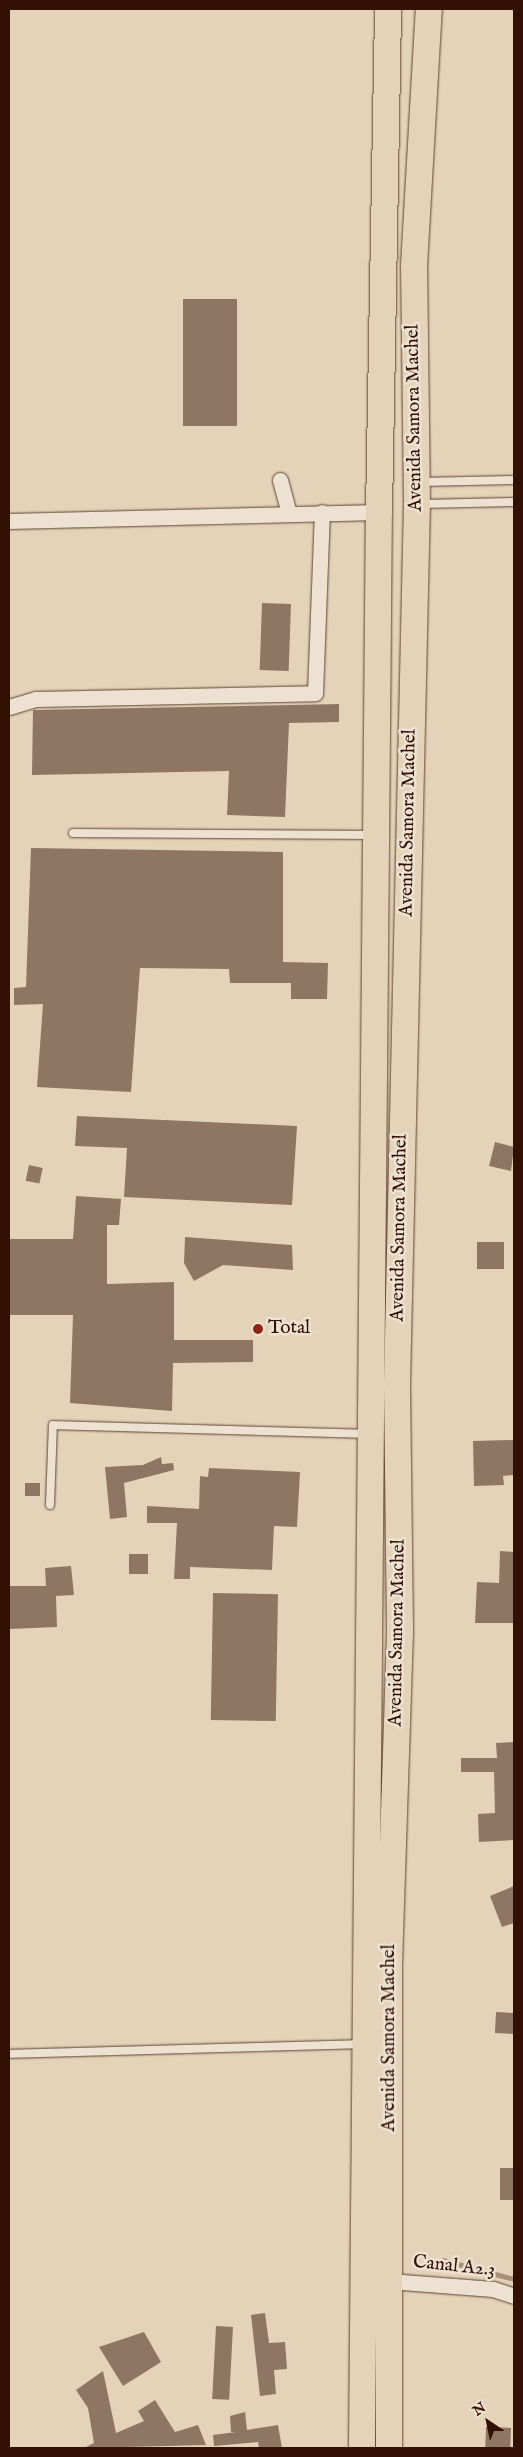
<!DOCTYPE html>
<html>
<head>
<meta charset="utf-8">
<style>
  body { margin:0 }
  #map { position:relative; width:523px; height:2457px; overflow:hidden; background:#e4d3b9; font-family:"IM FELL English",serif }
  div>[style] { position:absolute }
  [style*='--x'] { left:calc(var(--x)*1px); top:calc(var(--y)*1px); width:calc(var(--w)*1px); rotate:calc(var(--a)*1deg) }
  .stream>* { height:5px; margin:-2.5px; padding:0 2.5px; transform-origin:2.5px; border-radius:2.5px; background:#a7917b }
  .building>* { inset:0; background:#8f7662; transform-origin:0 0 }
  .roads { filter:drop-shadow(0 0 1px #5e4231) drop-shadow(0 0 1px #5e4231) }
  .lane>* { height:8px; margin:-4px; padding:0 4px; transform-origin:4px; border-radius:4px; background:#ede2d2 }
  .street>* { height:15px; margin:-7.5px; padding:0 7.5px; transform-origin:7.5px; border-radius:7.5px; background:#ede2d2 }
  .highway>* { height:26px; margin:-13px; padding:0 13px; transform-origin:13px; border-radius:13px; background:#e4d3b9 }
  .dots>* { width:14px; height:14px; translate:-50% -50%; box-sizing:border-box; border:2px solid #ede2d2; border-radius:50% }
  span { translate:-50% -50%; white-space:nowrap; text-align:center; line-height:1.15; -webkit-text-stroke:5px #ede2d2; paint-order:stroke }
  .street-label { font-size:19px; color:#321104 }
  .poi-label { font-size:19px; color:#321104 }
  .left { translate:0 -50%; text-align:left }
  .frame { position:absolute; inset:0; border:10px solid #321104; pointer-events:none }
  .north { position:absolute; left:463px; top:2397px; width:50px; height:50px; -webkit-text-stroke:4px #ede2d2; paint-order:stroke; rotate:326deg; font-size:14px; font-weight:700; line-height:20px; text-align:center; color:#321104 }
  .north::after { content:''; display:block; margin:auto; width:18px; height:22px; background:#321104; clip-path:polygon(50% 0,100% 100%,50% 72%,0 100%) }
</style>
</head>
<body>
<div id="map">
  <div class="stream">
    <div style="--x:443;--y:2260;--w:73;--a:15"></div>
  </div>
  <div class="building">
    <div style="left:183px;top:299px;width:54px;height:127px"></div>
    <div style="left:262px;top:603px;width:29px;height:67px;rotate:2deg"></div>
    <div style="clip-path:polygon(339px 704px,339px 722px,289px 723px,285px 817px,227px 815px,229px 771px,32px 775px,33px 710px)"></div>
    <div style="clip-path:polygon(31px 848px,283px 852px,283px 962px,328px 963px,327px 999px,291px 999px,291px 983px,230px 983px,229px 969px,140px 968px,131px 1092px,37px 1087px,43px 1004px,14px 1005px,14px 988px,26px 987px)"></div>
    <div style="clip-path:polygon(77px 1116px,297px 1126px,292px 1205px,124px 1197px,127px 1148px,75px 1146px)"></div>
    <div style="clip-path:polygon(495px 1142px,514px 1147px,511px 1171px,489px 1166px)"></div>
    <div style="left:29px;top:1165px;width:14px;height:16px;rotate:12deg"></div>
    <div style="clip-path:polygon(76px 1196px,121px 1199px,119px 1225px,107px 1225px,107px 1284px,174px 1282px,174px 1340px,253px 1340px,253px 1362px,173px 1363px,172px 1411px,70px 1403px,73px 1315px,9px 1315px,9px 1239px,73px 1239px)"></div>
    <div style="clip-path:polygon(185px 1237px,292px 1245px,293px 1270px,223px 1265px,194px 1281px,184px 1263px)"></div>
    <div style="left:504px;top:1242px;width:27px;height:27px;rotate:90deg"></div>
    <div style="clip-path:polygon(514px 1440px,514px 1475px,503px 1476px,504px 1485px,474px 1486px,473px 1441px)"></div>
    <div style="clip-path:polygon(161px 1457px,162px 1464px,173px 1463px,174px 1470px,124px 1483px,127px 1517px,110px 1519px,105px 1467px,143px 1465px)"></div>
    <div style="clip-path:polygon(209px 1468px,300px 1472px,297px 1527px,274px 1526px,272px 1570px,190px 1567px,190px 1579px,174px 1579px,177px 1523px,147px 1523px,147px 1506px,199px 1509px,200px 1476px,208px 1477px)"></div>
    <div style="left:25px;top:1483px;width:15px;height:13px"></div>
    <div style="clip-path:polygon(500px 1551px,514px 1552px,514px 1623px,475px 1623px,477px 1582px,499px 1583px)"></div>
    <div style="left:129px;top:1554px;width:19px;height:20px"></div>
    <div style="clip-path:polygon(71px 1566px,74px 1595px,56px 1596px,57px 1627px,9px 1629px,9px 1586px,46px 1586px,45px 1568px)"></div>
    <div style="left:213px;top:1593px;width:65px;height:127px;rotate:1deg"></div>
    <div style="clip-path:polygon(514px 1742px,514px 1840px,479px 1842px,478px 1814px,495px 1813px,494px 1772px,461px 1772px,461px 1758px,497px 1758px,496px 1743px)"></div>
    <div style="clip-path:polygon(514px 1886px,514px 1923px,502px 1927px,490px 1896px)"></div>
    <div style="left:514px;top:2013px;width:21px;height:18px;rotate:93deg"></div>
    <div style="left:500px;top:2168px;width:14px;height:32px"></div>
    <div style="clip-path:polygon(265px 2313px,269px 2343px,285px 2342px,287px 2369px,274px 2370px,276px 2394px,260px 2396px,251px 2315px)"></div>
    <div style="left:216px;top:2326px;width:17px;height:73px;rotate:3deg"></div>
    <div style="clip-path:polygon(144px 2332px,161px 2362px,123px 2386px,99px 2347px)"></div>
    <div style="clip-path:polygon(103px 2371px,116px 2433px,144px 2421px,138px 2411px,155px 2400px,175px 2432px,198px 2425px,206px 2445px,84px 2448px,94px 2443px,88px 2408px,76px 2390px)"></div>
    <div style="clip-path:polygon(245px 2412px,247px 2430px,278px 2425px,282px 2448px,259px 2448px,258px 2442px,214px 2446px,213px 2435px,236px 2432px,231px 2432px,230px 2416px)"></div>
    <div style="left:486px;top:2427px;width:25px;height:21px;rotate:2deg"></div>
  </div>
  <div class="roads">
    <div class="lane">
      <div style="--x:420;--y:482;--w:94;--a:-1.2"></div>
      <div style="--x:421;--y:504;--w:93;--a:-1.2"></div>
      <div style="--x:73;--y:833;--w:299;--a:0.4"></div>
      <div style="--x:50;--y:1505;--w:80;--a:-87.9"></div>
      <div style="--x:53;--y:1425;--w:314;--a:1.6"></div>
      <div style="--x:9;--y:2054;--w:353;--a:-1.6"></div>
    </div>
    <div class="street">
      <div style="--x:280;--y:480;--w:34;--a:75"></div>
      <div style="--x:9;--y:521;--w:370;--a:-1.4"></div>
      <div style="--x:9;--y:707;--w:28;--a:-17"></div>
      <div style="--x:36;--y:699;--w:279;--a:-1.2"></div>
      <div style="--x:315;--y:693;--w:181;--a:-87.8"></div>
      <div style="--x:389;--y:2281;--w:104;--a:4.4"></div>
      <div style="--x:493;--y:2289;--w:22;--a:18"></div>
    </div>
    <div class="highway">
      <div style="--x:362;--y:2448;--w:1936;--a:-89.5"></div>
      <div style="--x:379;--y:512;--w:503;--a:-88.97"></div>
      <div style="--x:389;--y:2448;--w:484;--a:-90"></div>
      <div style="--x:389;--y:1964;--w:334;--a:-88.1"></div>
      <div style="--x:400;--y:1630;--w:246;--a:-90.7"></div>
      <div style="--x:397;--y:1384;--w:880;--a:-88.7"></div>
      <div style="--x:417;--y:504;--w:238;--a:-90.7"></div>
      <div style="--x:414;--y:266;--w:257;--a:-86.7"></div>
    </div>
  </div>
  <div class="dots">
    <div style="left:258px;top:1329px;background:#8f2418"></div>
  </div>
  <div class="street-label">
    <span style="left:415px;top:418px;rotate:-91deg">Avenida Samora Machel</span>
    <span style="left:409px;top:823px;rotate:-89deg">Avenida Samora Machel</span>
    <span style="left:400px;top:1228px;rotate:-89deg">Avenida Samora Machel</span>
    <span style="left:398px;top:1633px;rotate:-89deg">Avenida Samora Machel</span>
    <span style="left:390px;top:2038px;rotate:-90deg">Avenida Samora Machel</span>
    <span style="left:454px;top:2267px;rotate:6deg">Canal A2.3</span>
  </div>
  <div class="poi-label">
    <span class="left" style="left:268px;top:1329px">Total</span>
  </div>
  <div class="frame"></div>
  <div class="north">N</div>
</div>
</body>
</html>
